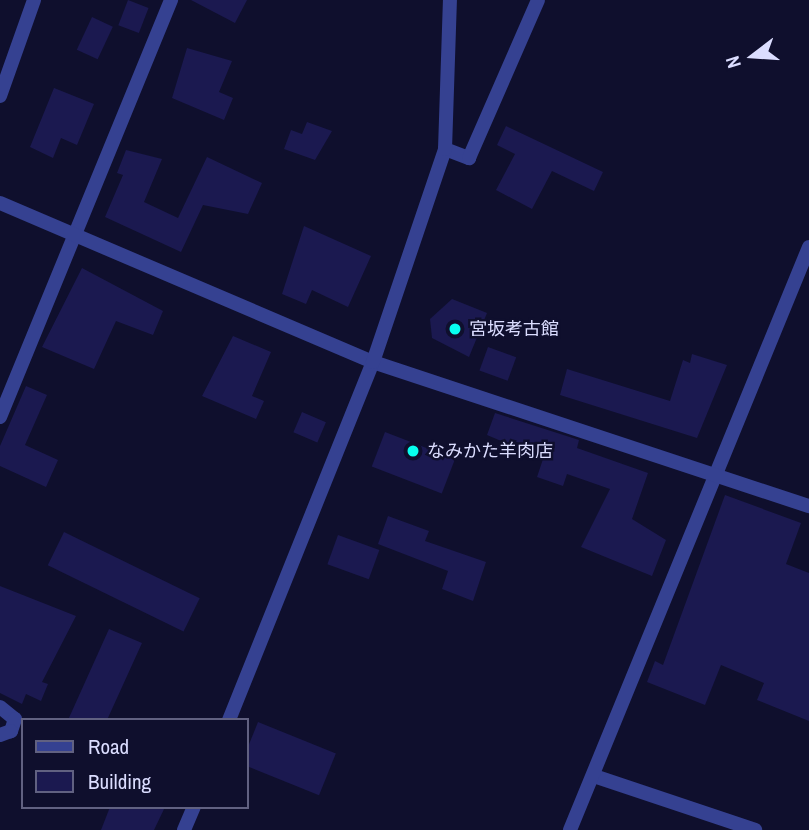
<!DOCTYPE html>
<html>
<head>
<meta charset="utf-8">
<style>
  body { margin:0 }
  #map { position:relative; width:809px; height:830px; overflow:hidden; background:#0f0f2d; font-family:"Archivo Narrow","Noto Sans JP",sans-serif }
  div>[style] { position:absolute }
  [style*='--x'] { left:calc(var(--x)*1px); top:calc(var(--y)*1px); width:calc(var(--w)*1px); rotate:calc(var(--a)*1deg) }
  .building>* { inset:0; background:#1b1950; transform-origin:0 0 }
  .minor>* { height:14px; margin:-7px; padding:0 7px; transform-origin:7px; border-radius:7px; background:#354191 }
  .tertiary>* { height:14px; margin:-7px; padding:0 7px; transform-origin:7px; border-radius:7px; background:#354191 }
  .dots>* { width:19px; height:19px; translate:-50% -50%; box-sizing:border-box; border:4px solid #0f0f2d; border-radius:50% }
  span { translate:-50% -50%; white-space:nowrap; text-align:center; line-height:1.15; -webkit-text-stroke:5px #0f0f2d; paint-order:stroke }
  .poi-label { font-size:18px; color:#dbddff }
  .left { translate:0 -50%; text-align:left }
  .legend { position:absolute; left:21px; top:718px; width:228px; height:91px; box-sizing:border-box; background:#0f0f2d; border:2px solid #616181; margin:0; padding:9px 12px; list-style:none; font-size:21px; color:#dbddff }
  .legend li { display:flex; align-items:center; gap:14px; height:35px }
  .legend b { width:35px; border:2px solid #616181 }
  .north { position:absolute; left:718px; top:21px; width:70px; height:70px; -webkit-text-stroke:5px #0f0f2d; paint-order:stroke; rotate:253deg; font-size:19px; font-weight:700; line-height:28px; text-align:center; color:#dbddff }
  .north::after { content:''; display:block; margin:auto; width:24px; height:32px; background:#dbddff; clip-path:polygon(50% 0,100% 100%,50% 72%,0 100%) }
</style>
</head>
<body>
<div id="map">
  <div class="building">
    <div style="left:128px;top:0;width:22px;height:27px;rotate:21deg"></div>
    <div style="clip-path:polygon(191px 0,247px 0,235px 23px)"></div>
    <div style="left:92px;top:17px;width:23px;height:36px;rotate:25deg"></div>
    <div style="clip-path:polygon(187px 48px,232px 61px,219px 92px,233px 98px,224px 120px,172px 98px)"></div>
    <div style="clip-path:polygon(54px 88px,94px 104px,77px 145px,61px 138px,53px 158px,30px 147px)"></div>
    <div style="clip-path:polygon(307px 122px,332px 131px,315px 160px,284px 149px,291px 130px,302px 134px)"></div>
    <div style="clip-path:polygon(506px 126px,603px 172px,594px 191px,552px 171px,532px 209px,496px 190px,515px 154px,497px 145px)"></div>
    <div style="clip-path:polygon(126px 150px,162px 159px,144px 202px,178px 218px,207px 157px,262px 183px,248px 214px,203px 205px,181px 252px,105px 217px,123px 175px,117px 173px)"></div>
    <div style="clip-path:polygon(304px 226px,371px 256px,348px 307px,312px 290px,306px 304px,282px 294px)"></div>
    <div style="clip-path:polygon(82px 268px,163px 311px,153px 335px,116px 321px,94px 369px,42px 347px)"></div>
    <div style="clip-path:polygon(452px 299px,487px 313px,469px 357px,432px 338px,430px 319px)"></div>
    <div style="clip-path:polygon(233px 336px,271px 352px,252px 396px,264px 401px,256px 419px,202px 396px)"></div>
    <div style="left:488px;top:347px;width:30px;height:25px;rotate:20deg"></div>
    <div style="clip-path:polygon(692px 354px,727px 365px,697px 438px,560px 395px,567px 369px,670px 401px,683px 360px,690px 363px)"></div>
    <div style="clip-path:polygon(26px 386px,47px 395px,25px 445px,58px 460px,46px 487px,0 466px,0 446px)"></div>
    <div style="left:302px;top:412px;width:26px;height:22px;rotate:23deg"></div>
    <div style="clip-path:polygon(495px 413px,579px 440px,577px 448px,648px 473px,632px 519px,666px 540px,652px 576px,581px 547px,610px 489px,567px 474px,563px 486px,537px 477px,543px 459px,487px 435px)"></div>
    <div style="left:385px;top:432px;width:75px;height:37px;rotate:21deg"></div>
    <div style="clip-path:polygon(725px 495px,801px 523px,786px 564px,809px 573px,809px 721px,757px 700px,764px 683px,721px 665px,705px 705px,647px 682px,655px 661px,663px 665px)"></div>
    <div style="clip-path:polygon(388px 516px,429px 531px,425px 541px,486px 562px,473px 601px,442px 589px,448px 571px,378px 544px)"></div>
    <div style="left:64px;top:532px;width:151px;height:37px;rotate:26deg"></div>
    <div style="left:338px;top:535px;width:44px;height:31px;rotate:20deg"></div>
    <div style="clip-path:polygon(0 586px,76px 616px,42px 682px,48px 684px,41px 701px,26px 694px,22px 704px,0 693px)"></div>
    <div style="clip-path:polygon(109px 629px,142px 643px,107px 720px,68px 720px)"></div>
    <div style="left:258px;top:722px;width:84px;height:45px;rotate:22deg"></div>
    <div style="clip-path:polygon(110px 807px,165px 807px,154px 830px,101px 830px)"></div>
  </div>
  <div class="minor">
    <div style="--x:0;--y:96;--w:102;--a:-70.5"></div>
    <div style="--x:445;--y:149;--w:26;--a:21"></div>
    <div style="--x:469;--y:158;--w:172;--a:-66.4"></div>
    <div style="--x:0;--y:417;--w:451;--a:-67.7"></div>
    <div style="--x:0;--y:707;--w:19;--a:39"></div>
    <div style="--x:15;--y:719;--w:13;--a:108"></div>
    <div style="--x:11;--y:731;--w:12;--a:160"></div>
    <div style="--x:594;--y:776;--w:170;--a:18.5"></div>
    <div style="--x:570;--y:830;--w:630;--a:-67.71"></div>
  </div>
  <div class="tertiary">
    <div style="--x:0;--y:203;--w:405;--a:23.1"></div>
    <div style="--x:373;--y:362;--w:459;--a:18.3"></div>
    <div style="--x:229;--y:720;--w:386;--a:-68.1"></div>
    <div style="--x:373;--y:362;--w:225;--a:-71.3"></div>
    <div style="--x:445;--y:149;--w:149;--a:-88.1"></div>
    <div style="--x:184;--y:830;--w:25;--a:-67"></div>
  </div>
  <div class="dots">
    <div style="left:455px;top:329px;background:#07ffef"></div>
    <div style="left:413px;top:451px;background:#07ffef"></div>
  </div>
  <div class="poi-label">
    <span class="left" style="left:469px;top:329px">宮坂考古館</span>
    <span class="left" style="left:427px;top:451px">なみかた羊肉店</span>
  </div>
  <ul class="legend">
  <li><b style="height:9px;background:#354191"></b>Road</li>
  <li><b style="height:19px;background:#1b1950"></b>Building</li>
  </ul>
  <div class="north">N</div>
</div>
</body>
</html>
